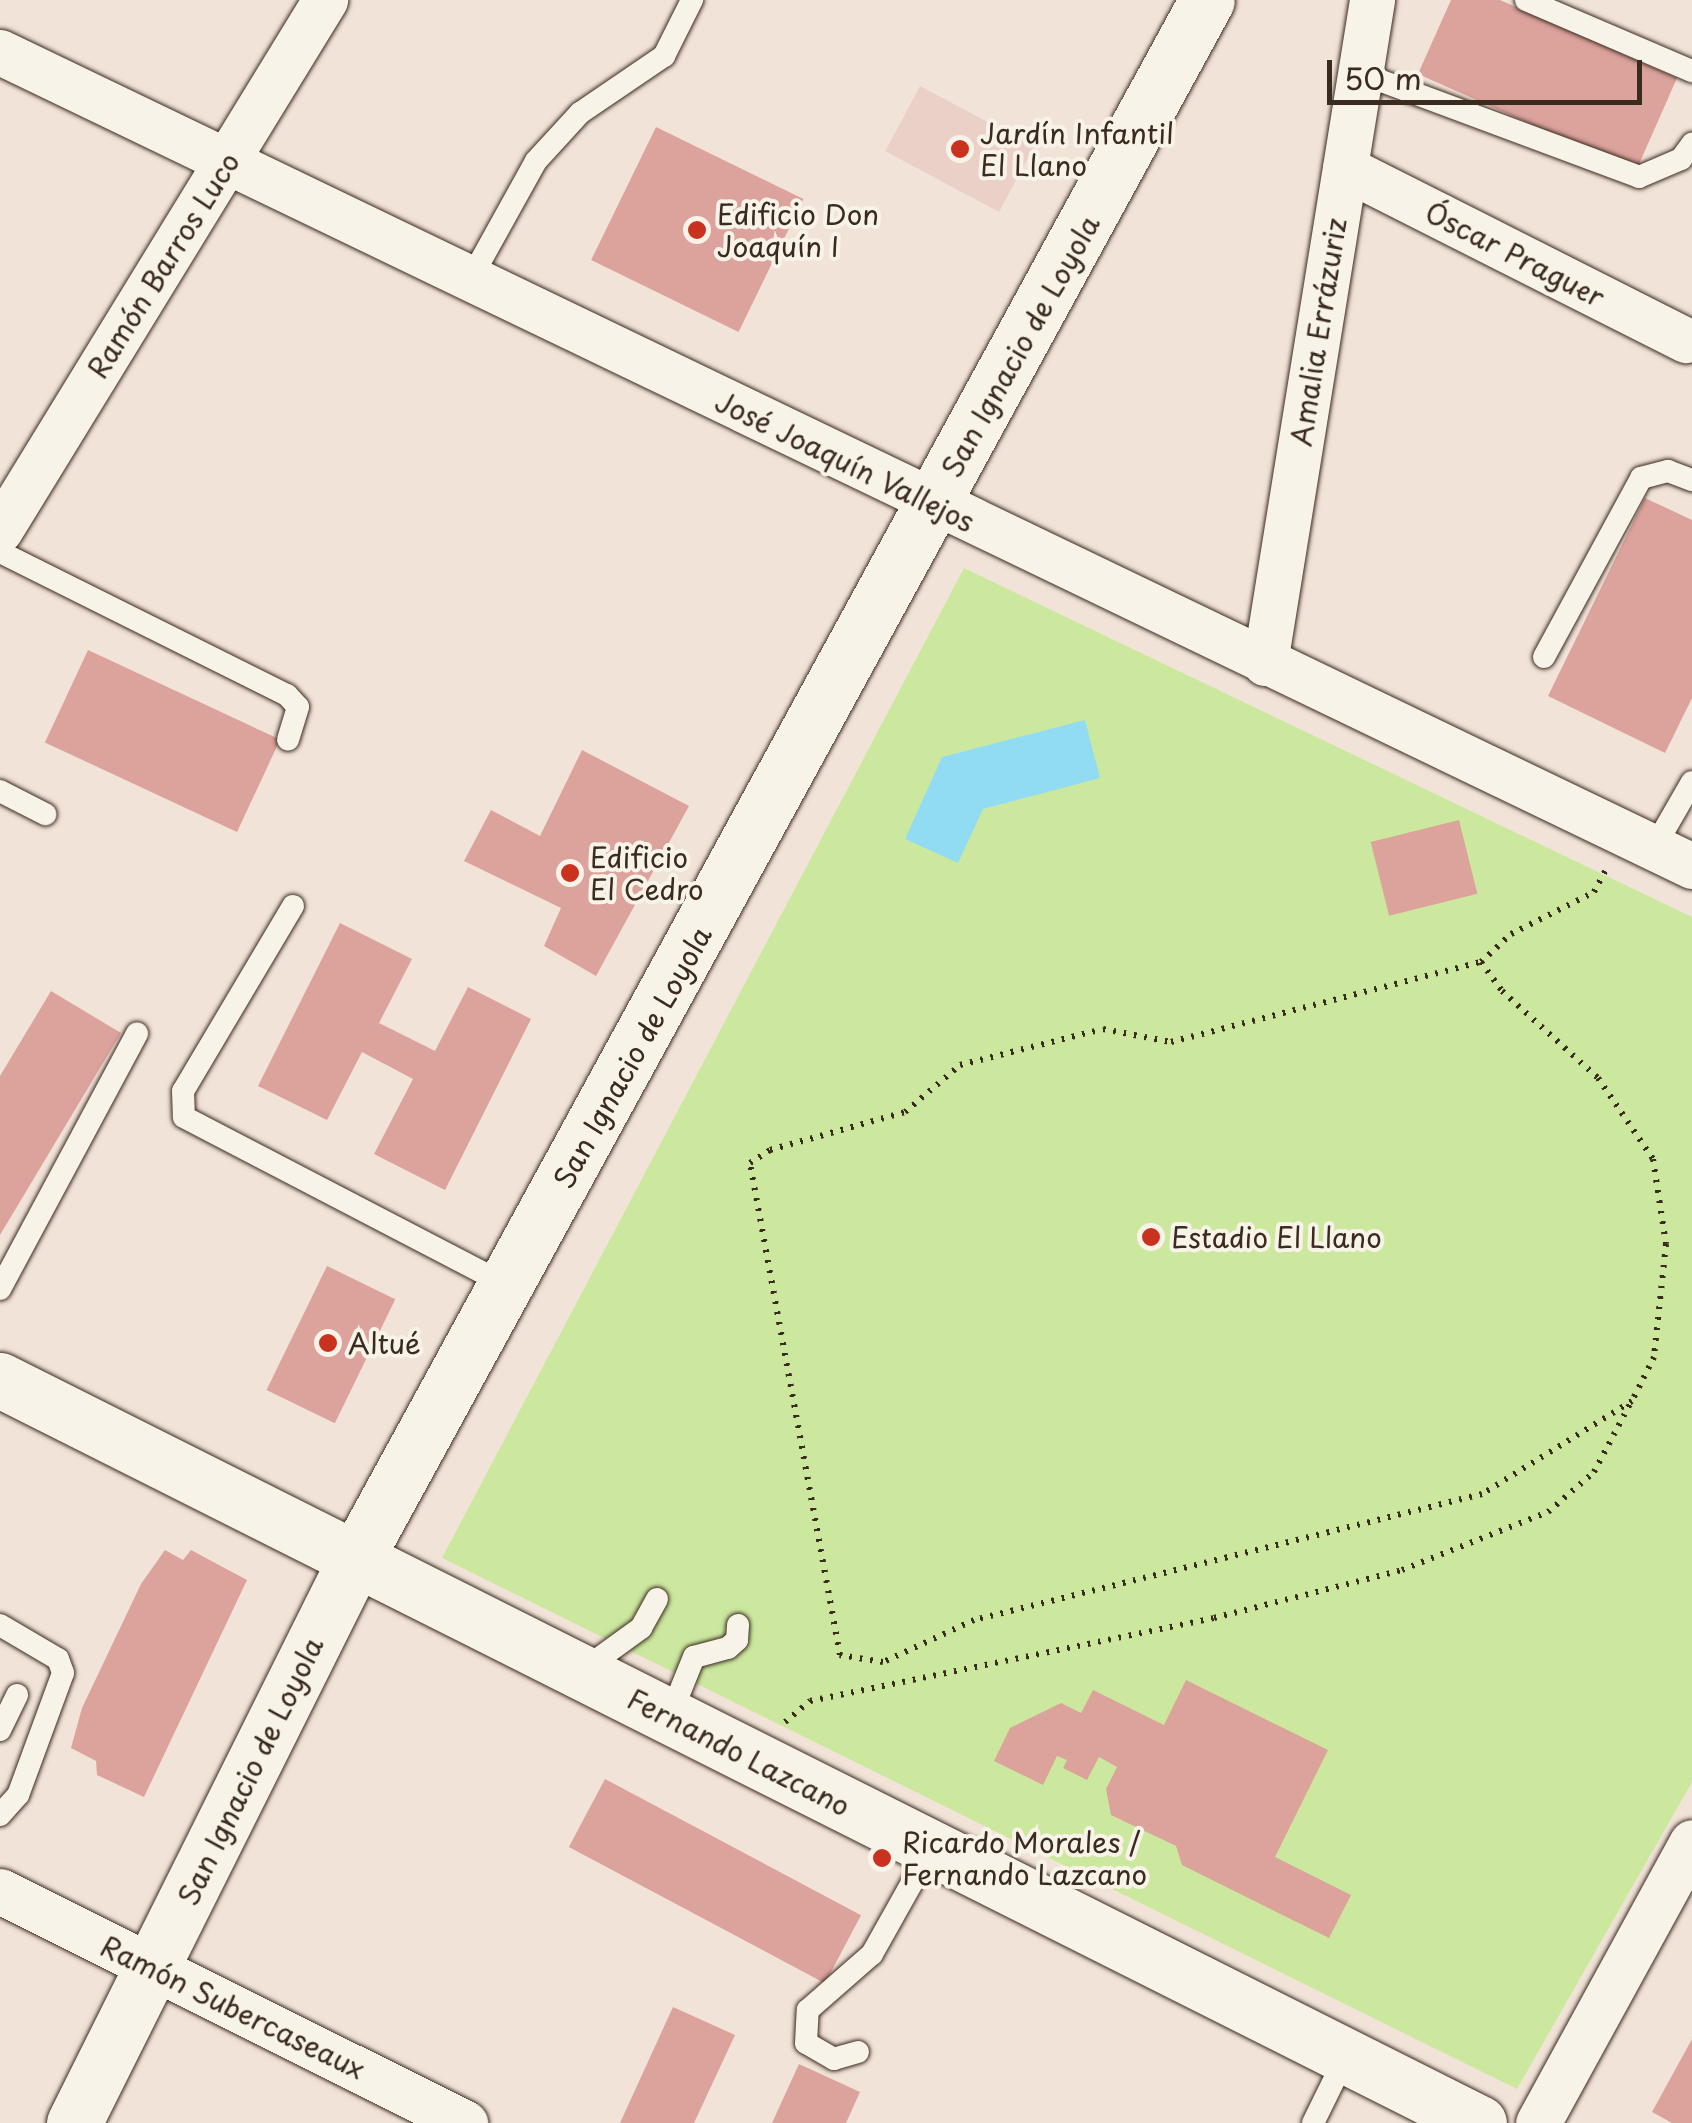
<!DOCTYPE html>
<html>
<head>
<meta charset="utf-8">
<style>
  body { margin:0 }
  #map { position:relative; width:1692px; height:2123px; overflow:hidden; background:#f2e3d9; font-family:"Playpen Sans",sans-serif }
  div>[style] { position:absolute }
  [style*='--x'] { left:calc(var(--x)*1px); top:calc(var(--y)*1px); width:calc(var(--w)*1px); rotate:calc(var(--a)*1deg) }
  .built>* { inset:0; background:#ebd0c7; transform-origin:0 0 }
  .green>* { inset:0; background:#cce89f }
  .water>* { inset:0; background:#92dcf3 }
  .building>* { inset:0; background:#dca29c; transform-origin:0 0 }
  .path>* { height:6px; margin-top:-3px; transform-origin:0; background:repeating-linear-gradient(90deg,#3b2a1e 0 2.5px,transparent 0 10.5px) }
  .roads { filter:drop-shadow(0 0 2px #3b2a1e) drop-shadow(0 0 2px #3b2a1e) }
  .lane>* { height:22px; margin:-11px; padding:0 11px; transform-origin:11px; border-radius:11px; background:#f7f3e8 }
  .street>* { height:45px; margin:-22.5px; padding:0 22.5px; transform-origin:22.5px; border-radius:22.5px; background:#f7f3e8 }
  .secondary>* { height:55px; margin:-27.5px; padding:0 27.5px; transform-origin:27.5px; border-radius:27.5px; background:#f7f3e8 }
  .dots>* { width:28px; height:28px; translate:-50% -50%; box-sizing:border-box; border:5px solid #f7f3e8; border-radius:50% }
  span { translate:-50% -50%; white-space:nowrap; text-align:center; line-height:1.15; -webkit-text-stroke:8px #f7f3e8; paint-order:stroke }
  .poi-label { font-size:28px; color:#3b2a1e }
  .left { translate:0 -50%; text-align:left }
  .street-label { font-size:28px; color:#3b2a1e }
  .scale { position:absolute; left:1327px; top:60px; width:315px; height:45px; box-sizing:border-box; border:5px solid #3b2a1e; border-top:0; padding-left:12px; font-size:30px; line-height:35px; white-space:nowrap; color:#3b2a1e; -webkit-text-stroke:8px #f7f3e8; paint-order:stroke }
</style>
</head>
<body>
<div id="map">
  <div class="built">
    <div style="left:920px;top:86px;width:129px;height:74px;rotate:28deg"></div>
  </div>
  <div class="green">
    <div style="clip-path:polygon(964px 568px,1692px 917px,1692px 1782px,1517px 2089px,442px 1558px)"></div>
  </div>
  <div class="water">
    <div style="clip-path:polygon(1085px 720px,1100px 778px,983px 809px,958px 863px,905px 839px,942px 757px)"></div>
  </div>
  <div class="building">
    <div style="clip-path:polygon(1451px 0,1500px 0,1677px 78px,1636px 171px,1418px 74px)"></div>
    <div style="left:656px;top:127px;width:164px;height:148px;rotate:26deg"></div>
    <div style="clip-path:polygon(1645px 498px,1692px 520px,1692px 698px,1665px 753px,1548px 696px)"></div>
    <div style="left:88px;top:650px;width:212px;height:102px;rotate:25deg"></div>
    <div style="clip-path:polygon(582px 750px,689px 806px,596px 976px,544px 946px,561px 908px,464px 861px,491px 810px,540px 836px)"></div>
    <div style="left:1459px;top:820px;width:76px;height:91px;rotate:76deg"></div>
    <div style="clip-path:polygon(340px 923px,412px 959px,379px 1023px,435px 1051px,468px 987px,531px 1019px,445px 1190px,374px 1154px,413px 1079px,362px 1052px,327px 1120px,258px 1086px)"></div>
    <div style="clip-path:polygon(51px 991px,121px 1033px,0 1235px,0 1076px)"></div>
    <div style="left:327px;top:1266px;width:76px;height:138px;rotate:26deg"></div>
    <div style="clip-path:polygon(165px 1550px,183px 1560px,191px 1550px,247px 1580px,144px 1797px,97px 1775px,96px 1761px,71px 1748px,82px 1708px,141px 1584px)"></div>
    <div style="clip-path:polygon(1186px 1680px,1328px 1750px,1275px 1857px,1351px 1895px,1329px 1938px,1182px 1865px,1176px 1846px,1111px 1815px,1106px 1789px,1117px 1767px,1099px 1757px,1087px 1780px,1063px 1768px,1067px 1760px,1057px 1756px,1043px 1785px,994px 1761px,1010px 1728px,1061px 1703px,1081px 1713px,1093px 1690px,1164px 1725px)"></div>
    <div style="left:605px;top:1779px;width:290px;height:77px;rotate:28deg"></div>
    <div style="clip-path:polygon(673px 2007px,735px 2035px,694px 2123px,620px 2123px)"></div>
    <div style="clip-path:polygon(1692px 2039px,1692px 2123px,1672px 2123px,1652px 2112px)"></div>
    <div style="clip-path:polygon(799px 2064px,860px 2092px,846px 2123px,772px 2123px)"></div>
  </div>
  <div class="path">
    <div style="--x:1481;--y:962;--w:36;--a:54"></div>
    <div style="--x:1502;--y:991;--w:130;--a:42.2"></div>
    <div style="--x:1598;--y:1078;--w:98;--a:55.8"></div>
    <div style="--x:1653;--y:1159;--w:86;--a:81.3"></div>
    <div style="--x:1666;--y:1244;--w:114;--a:96.1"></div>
    <div style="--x:1654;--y:1357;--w:49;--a:116.6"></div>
    <div style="--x:1632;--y:1401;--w:176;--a:148.2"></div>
    <div style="--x:1482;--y:1494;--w:523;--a:166.07"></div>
    <div style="--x:974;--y:1620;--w:100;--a:155.2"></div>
    <div style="--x:883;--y:1662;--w:44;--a:-170.8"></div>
    <div style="--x:840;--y:1655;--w:500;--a:-100.37"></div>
    <div style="--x:750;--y:1163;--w:24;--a:-33"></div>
    <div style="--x:770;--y:1150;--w:140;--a:-15.7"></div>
    <div style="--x:905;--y:1112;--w:72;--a:-40.5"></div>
    <div style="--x:960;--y:1065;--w:147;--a:-14.1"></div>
    <div style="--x:1103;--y:1029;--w:69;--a:10.8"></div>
    <div style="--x:1171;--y:1042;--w:320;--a:-14.5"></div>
    <div style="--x:1481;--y:962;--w:41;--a:-43"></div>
    <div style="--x:1511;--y:934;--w:93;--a:-26.8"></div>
    <div style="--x:1594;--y:892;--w:24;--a:-62"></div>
    <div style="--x:785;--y:1722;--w:33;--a:-40"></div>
    <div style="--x:810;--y:1701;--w:412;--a:-11.6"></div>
    <div style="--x:1214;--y:1618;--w:194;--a:-14.3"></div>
    <div style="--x:1402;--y:1570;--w:157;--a:-21.7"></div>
    <div style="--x:1548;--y:1512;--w:61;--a:-41"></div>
    <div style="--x:1594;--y:1472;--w:79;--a:-62.1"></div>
  </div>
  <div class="roads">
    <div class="lane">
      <div style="--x:1526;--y:0;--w:181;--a:23.2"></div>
      <div style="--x:1360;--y:73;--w:298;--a:20.4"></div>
      <div style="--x:1639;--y:177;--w:46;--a:-23.2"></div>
      <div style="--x:1681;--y:159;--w:19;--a:-54"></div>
      <div style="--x:470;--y:280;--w:136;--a:-61"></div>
      <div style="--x:536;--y:161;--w:65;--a:-47.5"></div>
      <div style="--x:580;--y:113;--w:102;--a:-34.2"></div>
      <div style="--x:664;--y:56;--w:63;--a:-63.4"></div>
      <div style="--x:0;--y:552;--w:321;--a:26.5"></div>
      <div style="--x:287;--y:695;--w:16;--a:47"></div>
      <div style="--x:298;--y:707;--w:34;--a:107"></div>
      <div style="--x:1544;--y:657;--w:204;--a:-61.5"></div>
      <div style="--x:1641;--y:478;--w:28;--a:-15"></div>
      <div style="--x:1668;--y:471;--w:26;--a:21"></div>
      <div style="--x:0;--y:791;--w:51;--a:27.1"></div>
      <div style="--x:1654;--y:848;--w:76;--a:-60.1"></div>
      <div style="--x:293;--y:906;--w:215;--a:120.7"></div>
      <div style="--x:183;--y:1091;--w:26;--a:88"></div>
      <div style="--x:184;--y:1117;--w:364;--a:27.5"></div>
      <div style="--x:0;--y:1289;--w:290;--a:-61.8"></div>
      <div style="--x:0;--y:1625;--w:67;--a:30.4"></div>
      <div style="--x:58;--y:1659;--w:15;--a:70"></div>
      <div style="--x:63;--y:1673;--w:130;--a:110.2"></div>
      <div style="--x:18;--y:1795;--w:27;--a:132"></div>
      <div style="--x:583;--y:1670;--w:72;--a:-35.9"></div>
      <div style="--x:641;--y:1628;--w:33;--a:-61"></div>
      <div style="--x:670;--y:1716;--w:64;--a:-67.9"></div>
      <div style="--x:694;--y:1657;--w:35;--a:-15"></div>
      <div style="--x:728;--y:1648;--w:12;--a:-42"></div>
      <div style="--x:737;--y:1640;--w:15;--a:-86"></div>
      <div style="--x:0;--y:1730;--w:39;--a:-64"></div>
      <div style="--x:858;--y:2052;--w:25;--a:164"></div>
      <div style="--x:834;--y:2059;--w:32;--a:-150"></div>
      <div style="--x:806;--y:2043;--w:33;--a:-87"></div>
      <div style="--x:808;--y:2010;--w:85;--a:-41.2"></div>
      <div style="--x:872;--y:1954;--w:120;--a:-60.7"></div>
      <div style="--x:1313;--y:2123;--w:75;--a:-63.8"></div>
    </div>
    <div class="street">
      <div style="--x:0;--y:52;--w:1878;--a:25.69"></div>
      <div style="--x:1345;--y:168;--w:382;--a:26.8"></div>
      <div style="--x:0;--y:530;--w:622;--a:-58.48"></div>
      <div style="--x:1265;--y:663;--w:672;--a:-80.83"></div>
      <div style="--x:0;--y:1891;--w:520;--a:26.52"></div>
      <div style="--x:1538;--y:2123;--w:320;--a:-61.3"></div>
    </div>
    <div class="secondary">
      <div style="--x:0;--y:1380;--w:1655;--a:26.67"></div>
      <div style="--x:74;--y:2123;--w:629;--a:-63.48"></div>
      <div style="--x:355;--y:1560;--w:1777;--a:-61.36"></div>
    </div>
  </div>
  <div class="dots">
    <div style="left:960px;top:149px;background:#c8321e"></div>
    <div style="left:697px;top:230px;background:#c8321e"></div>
    <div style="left:570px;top:873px;background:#c8321e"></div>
    <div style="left:1151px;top:1237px;background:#c8321e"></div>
    <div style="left:328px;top:1343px;background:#c8321e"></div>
    <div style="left:882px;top:1858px;background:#c8321e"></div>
  </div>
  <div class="poi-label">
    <span class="left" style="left:980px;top:149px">Jardín Infantil<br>El Llano</span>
    <span class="left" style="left:717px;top:230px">Edificio Don<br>Joaquín I</span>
    <span class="left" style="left:590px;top:873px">Edificio<br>El Cedro</span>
    <span class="left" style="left:1171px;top:1237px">Estadio El Llano</span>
    <span class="left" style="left:348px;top:1343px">Altué</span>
    <span class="left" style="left:902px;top:1858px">Ricardo Morales /<br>Fernando Lazcano</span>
  </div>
  <div class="street-label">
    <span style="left:1515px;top:254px;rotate:27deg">Óscar Praguer</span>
    <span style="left:163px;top:265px;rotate:-58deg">Ramón Barros Luco</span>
    <span style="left:1318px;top:332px;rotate:-81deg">Amalia Errázuriz</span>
    <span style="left:1020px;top:346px;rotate:-61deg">San Ignacio de Loyola</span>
    <span style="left:845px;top:461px;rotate:26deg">José Joaquín Vallejos</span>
    <span style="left:632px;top:1057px;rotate:-61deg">San Ignacio de Loyola</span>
    <span style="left:739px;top:1752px;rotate:27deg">Fernando Lazcano</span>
    <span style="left:250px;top:1771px;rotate:-64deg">San Ignacio de Loyola</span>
    <span style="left:233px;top:2007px;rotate:26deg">Ramón Subercaseaux</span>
  </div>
  <div class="scale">50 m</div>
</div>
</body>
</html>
